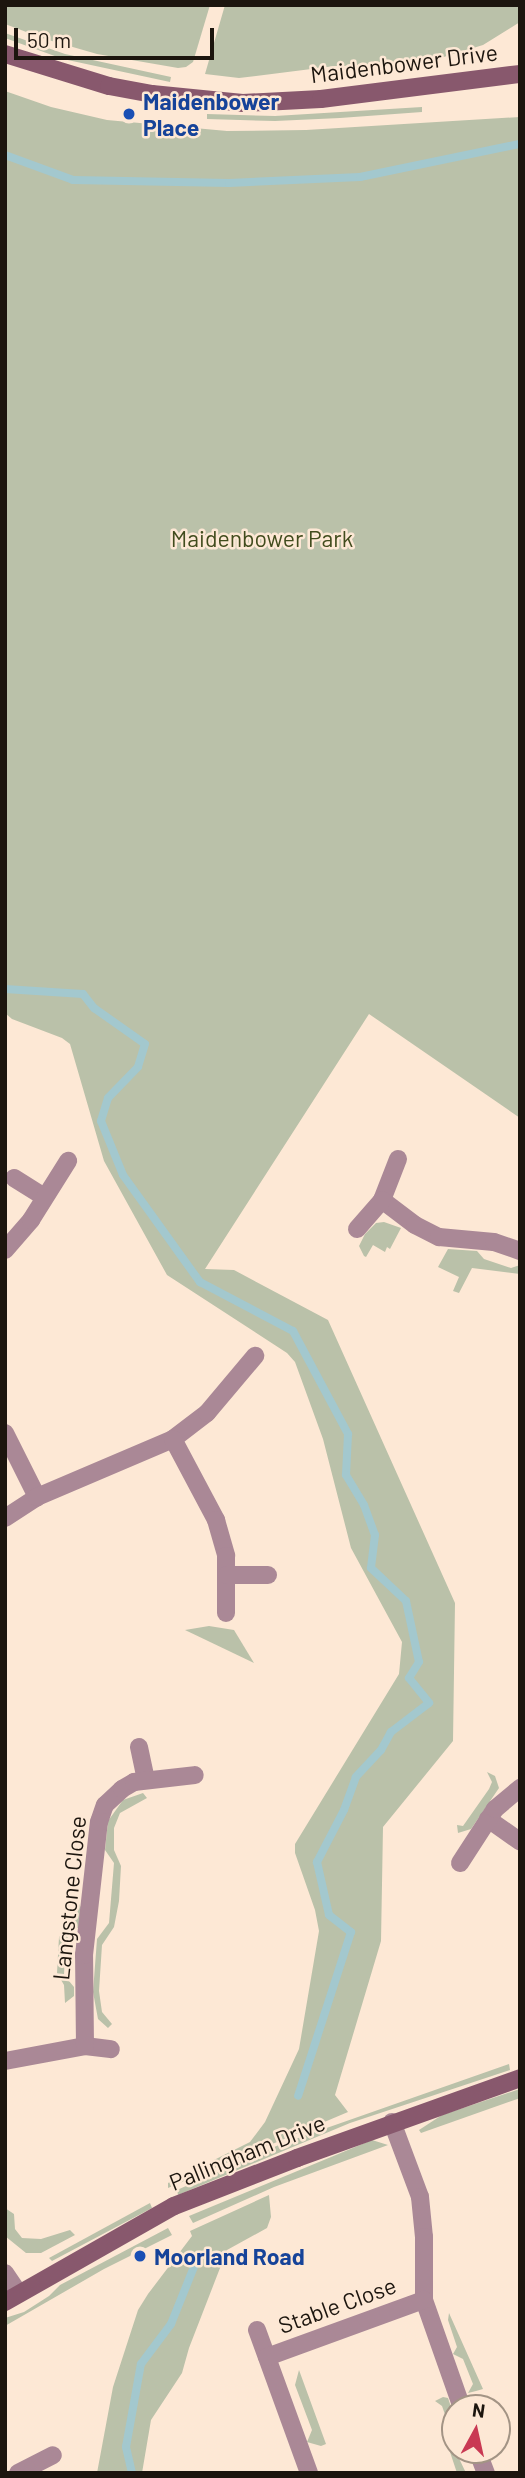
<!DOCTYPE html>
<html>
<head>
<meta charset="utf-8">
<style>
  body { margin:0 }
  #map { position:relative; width:525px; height:2478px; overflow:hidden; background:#fde8d5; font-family:Barlow,sans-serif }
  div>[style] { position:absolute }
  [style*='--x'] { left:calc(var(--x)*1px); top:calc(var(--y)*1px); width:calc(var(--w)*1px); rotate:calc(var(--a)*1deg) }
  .green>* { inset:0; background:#bac1a9 }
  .stream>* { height:8px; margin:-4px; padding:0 4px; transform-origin:4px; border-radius:4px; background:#a3c8ce }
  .street>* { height:18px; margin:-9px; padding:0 9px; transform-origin:9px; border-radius:9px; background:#aa8896 }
  .secondary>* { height:18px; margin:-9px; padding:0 9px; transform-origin:9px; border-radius:9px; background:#88586d }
  .dots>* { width:19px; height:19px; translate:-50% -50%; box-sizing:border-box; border:4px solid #fde8d5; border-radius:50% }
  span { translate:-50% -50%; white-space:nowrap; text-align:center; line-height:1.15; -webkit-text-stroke:5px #fde8d5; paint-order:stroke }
  .street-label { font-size:23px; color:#1c150e }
  .transit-label { font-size:23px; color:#164399; font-weight:700 }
  .left { translate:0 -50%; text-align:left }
  .park-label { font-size:23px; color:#414c1d }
  .frame { position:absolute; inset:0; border:7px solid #1c150e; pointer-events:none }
  .north { position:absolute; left:441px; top:2394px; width:70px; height:70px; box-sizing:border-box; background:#fde8d5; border:2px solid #a39485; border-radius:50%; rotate:8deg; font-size:19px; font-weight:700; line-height:28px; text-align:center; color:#1c150e }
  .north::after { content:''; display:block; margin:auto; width:24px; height:32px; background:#c93953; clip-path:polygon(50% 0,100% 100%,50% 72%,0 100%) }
  .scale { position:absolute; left:14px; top:28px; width:200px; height:32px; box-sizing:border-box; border:4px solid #1c150e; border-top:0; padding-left:9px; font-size:21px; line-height:24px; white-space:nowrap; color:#1c150e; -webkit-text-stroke:5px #fde8d5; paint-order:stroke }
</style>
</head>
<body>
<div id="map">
  <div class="green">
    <div style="clip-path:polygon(5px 5px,210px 5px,193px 62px,186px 67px,178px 68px,97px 54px,45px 39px,5px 24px)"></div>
    <div style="clip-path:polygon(225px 5px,520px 5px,520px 22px,483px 45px,437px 59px,386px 65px,335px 66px,239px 78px,205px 74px)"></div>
    <div style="clip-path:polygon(5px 33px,65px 54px,171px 77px,170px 82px,63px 59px,5px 38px)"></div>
    <div style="clip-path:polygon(5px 91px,51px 107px,107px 120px,227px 131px,306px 130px,520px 117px,520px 1118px,369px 1014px,205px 1269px,234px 1270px,328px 1320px,455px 1603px,453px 1741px,383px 1827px,381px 1941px,335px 2095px,348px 2112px,168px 2188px,168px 2183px,250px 2142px,265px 2122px,299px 2049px,319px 1931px,315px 1910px,295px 1853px,295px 1844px,399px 1674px,402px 1642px,351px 1548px,323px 1439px,295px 1362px,287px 1353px,167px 1275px,104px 1161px,70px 1044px,62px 1038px,12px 1019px,5px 1013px)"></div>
    <div style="clip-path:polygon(422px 107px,422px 112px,340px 118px,275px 121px,207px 119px,207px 114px,275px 116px)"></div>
    <div style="clip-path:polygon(384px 1222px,401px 1228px,390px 1249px,387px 1247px,385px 1252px,373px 1245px,366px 1257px,364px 1256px,359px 1246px,365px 1234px,376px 1223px)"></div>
    <div style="clip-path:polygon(448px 1249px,477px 1251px,484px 1259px,511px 1268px,520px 1265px,520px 1274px,472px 1268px,459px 1293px,453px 1291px,459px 1277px,438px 1267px)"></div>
    <div style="clip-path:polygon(209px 1626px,234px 1630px,254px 1663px,185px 1630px)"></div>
    <div style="clip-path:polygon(487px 1772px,495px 1776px,499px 1788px,471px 1829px,458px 1833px,457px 1825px,463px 1826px,489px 1789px,492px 1782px)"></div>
    <div style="clip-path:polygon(143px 1793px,147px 1798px,120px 1813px,114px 1828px,114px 1850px,121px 1866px,119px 1901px,114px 1927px,102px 1945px,99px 1991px,102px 2012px,112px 2024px,108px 2028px,98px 2019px,93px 1992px,97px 1939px,109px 1923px,114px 1863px,105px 1850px,108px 1821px,123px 1800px)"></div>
    <div style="clip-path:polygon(79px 1904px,82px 1909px,80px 1926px,68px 1935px,65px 1954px,64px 1975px,74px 1987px,74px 1996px,65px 2003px,64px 1985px,57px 1973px,59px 1937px,72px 1923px,74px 1905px)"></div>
    <div style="clip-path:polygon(509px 2064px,510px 2070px,350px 2123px,178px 2195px,177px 2190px,281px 2144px)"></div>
    <div style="clip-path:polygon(520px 2089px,520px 2098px,421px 2133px,419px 2130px,442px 2115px)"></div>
    <div style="clip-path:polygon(372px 2140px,388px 2145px,274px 2187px,193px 2223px,189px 2216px)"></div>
    <div style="clip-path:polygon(269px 2195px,271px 2217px,267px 2228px,227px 2250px,189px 2348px,182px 2373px,151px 2420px,142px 2473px,97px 2473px,113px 2387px,138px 2310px,148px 2294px,192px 2236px,190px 2231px)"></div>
    <div style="clip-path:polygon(150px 2203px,152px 2208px,52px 2261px,49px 2258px)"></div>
    <div style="clip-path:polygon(5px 2208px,14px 2214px,15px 2229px,22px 2238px,41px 2239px,70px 2230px,75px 2235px,41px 2253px,26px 2253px,5px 2236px)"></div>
    <div style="clip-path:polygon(168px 2228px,172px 2235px,104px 2269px,5px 2326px,5px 2318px,24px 2312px,49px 2296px,60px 2285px)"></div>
    <div style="clip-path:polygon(449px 2313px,483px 2389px,476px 2391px,468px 2393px,473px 2384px,463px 2359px,453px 2354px,457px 2347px,448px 2320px)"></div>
    <div style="clip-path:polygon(299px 2370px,326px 2444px,321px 2446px,307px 2442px,312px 2430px,295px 2385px)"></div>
    <div style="clip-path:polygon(443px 2397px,448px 2398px,455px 2419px,455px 2450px,466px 2473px,457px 2473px,445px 2437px,449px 2426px,442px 2406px,435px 2401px)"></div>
  </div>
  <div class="stream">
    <div style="--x:5;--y:155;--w:72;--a:20.2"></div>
    <div style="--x:73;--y:180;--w:156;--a:1.1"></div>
    <div style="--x:229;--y:183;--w:131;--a:-2.6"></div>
    <div style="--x:360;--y:177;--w:163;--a:-11.7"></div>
    <div style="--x:5;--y:989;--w:78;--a:3.7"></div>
    <div style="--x:83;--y:994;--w:18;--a:52"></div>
    <div style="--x:94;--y:1008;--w:62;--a:35.2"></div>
    <div style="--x:145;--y:1044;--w:24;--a:107"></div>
    <div style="--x:138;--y:1067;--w:43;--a:134.1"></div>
    <div style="--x:108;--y:1098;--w:24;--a:107"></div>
    <div style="--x:101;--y:1121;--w:58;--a:67.8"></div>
    <div style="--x:123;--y:1175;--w:132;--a:54.3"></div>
    <div style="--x:200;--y:1282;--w:105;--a:27.8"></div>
    <div style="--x:293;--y:1331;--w:117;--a:61.9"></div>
    <div style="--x:348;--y:1434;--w:41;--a:92.8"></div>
    <div style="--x:346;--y:1475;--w:35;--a:59"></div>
    <div style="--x:364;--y:1505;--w:32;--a:70"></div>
    <div style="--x:375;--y:1535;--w:33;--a:97"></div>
    <div style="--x:371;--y:1568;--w:48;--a:43.3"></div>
    <div style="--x:406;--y:1601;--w:62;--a:78"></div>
    <div style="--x:419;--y:1662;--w:19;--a:122"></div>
    <div style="--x:409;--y:1678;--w:32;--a:51"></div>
    <div style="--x:429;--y:1703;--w:48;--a:142.7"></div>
    <div style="--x:391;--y:1732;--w:21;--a:119"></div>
    <div style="--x:381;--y:1750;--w:37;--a:133"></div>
    <div style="--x:356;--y:1777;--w:35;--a:110"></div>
    <div style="--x:344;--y:1810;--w:59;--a:117.4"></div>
    <div style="--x:317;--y:1862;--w:54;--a:77.2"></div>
    <div style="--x:329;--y:1915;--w:28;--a:38"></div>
    <div style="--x:351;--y:1932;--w:172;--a:107.9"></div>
    <div style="--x:132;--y:2473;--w:27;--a:-103"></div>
    <div style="--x:126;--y:2447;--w:84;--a:-79.8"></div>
    <div style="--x:141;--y:2364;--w:50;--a:-53.1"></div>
    <div style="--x:171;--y:2324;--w:72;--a:-68.1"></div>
  </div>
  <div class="street">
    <div style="--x:398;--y:1159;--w:44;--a:111.3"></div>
    <div style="--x:382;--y:1200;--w:41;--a:37.1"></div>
    <div style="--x:415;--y:1225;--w:27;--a:27"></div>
    <div style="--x:439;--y:1237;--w:55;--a:5.2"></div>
    <div style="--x:494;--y:1242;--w:28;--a:19"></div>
    <div style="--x:14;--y:1178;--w:36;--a:32"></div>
    <div style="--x:357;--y:1229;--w:38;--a:-49"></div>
    <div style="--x:5;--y:1250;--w:40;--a:-49"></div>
    <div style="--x:31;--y:1220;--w:70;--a:-57.9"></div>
    <div style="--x:5;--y:1433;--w:72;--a:63.4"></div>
    <div style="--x:173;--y:1439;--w:43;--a:-37.4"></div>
    <div style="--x:207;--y:1413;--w:75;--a:-49.9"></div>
    <div style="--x:5;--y:1518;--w:38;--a:-33"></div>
    <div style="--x:37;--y:1497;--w:148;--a:-23.1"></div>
    <div style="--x:173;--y:1439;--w:92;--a:62"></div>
    <div style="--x:216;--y:1520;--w:37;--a:74"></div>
    <div style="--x:226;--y:1556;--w:57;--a:90"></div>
    <div style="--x:227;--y:1575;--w:41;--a:0"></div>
    <div style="--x:139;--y:1747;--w:33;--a:78"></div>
    <div style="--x:488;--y:1819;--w:39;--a:35"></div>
    <div style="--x:460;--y:1863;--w:64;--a:-57.1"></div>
    <div style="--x:495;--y:1809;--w:33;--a:-40"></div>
    <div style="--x:85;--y:2046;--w:26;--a:7"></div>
    <div style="--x:5;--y:2061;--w:81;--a:-10.6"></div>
    <div style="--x:85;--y:2046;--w:91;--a:-90.6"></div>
    <div style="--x:84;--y:1955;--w:134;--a:-83.6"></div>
    <div style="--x:99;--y:1822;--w:18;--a:-71"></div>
    <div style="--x:105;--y:1805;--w:23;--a:-43"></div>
    <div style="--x:122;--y:1789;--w:14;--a:-30"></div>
    <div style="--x:134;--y:1782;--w:61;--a:-6.5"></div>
    <div style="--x:392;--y:2122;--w:80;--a:69.5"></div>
    <div style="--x:420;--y:2197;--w:40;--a:84.3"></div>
    <div style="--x:424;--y:2237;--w:63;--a:90"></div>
    <div style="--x:424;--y:2300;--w:114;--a:70.6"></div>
    <div style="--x:5;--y:2273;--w:23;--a:56"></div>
    <div style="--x:257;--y:2330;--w:152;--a:70"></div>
    <div style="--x:267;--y:2357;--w:167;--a:-20"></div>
    <div style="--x:477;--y:2450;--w:25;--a:69"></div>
    <div style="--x:18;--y:2473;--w:39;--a:-27"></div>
  </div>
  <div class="secondary">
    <div style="--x:5;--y:54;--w:109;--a:17.1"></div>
    <div style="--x:109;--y:86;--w:44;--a:10.5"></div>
    <div style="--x:152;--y:94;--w:91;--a:5.6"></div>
    <div style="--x:243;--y:103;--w:78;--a:-2.9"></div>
    <div style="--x:321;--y:99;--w:201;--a:-7.2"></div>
    <div style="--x:5;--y:2302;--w:194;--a:-29.6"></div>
    <div style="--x:174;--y:2206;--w:132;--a:-21.3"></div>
    <div style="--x:297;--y:2158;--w:237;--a:-19.7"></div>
  </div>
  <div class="dots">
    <div style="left:129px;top:114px;background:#1a4fb4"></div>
    <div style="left:140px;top:2256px;background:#1a4fb4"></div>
  </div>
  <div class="street-label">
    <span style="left:404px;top:63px;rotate:-7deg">Maidenbower Drive</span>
    <span style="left:69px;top:1898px;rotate:-84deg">Langstone Close</span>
    <span style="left:247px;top:2152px;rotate:-22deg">Pallingham Drive</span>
    <span style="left:337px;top:2305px;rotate:-20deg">Stable Close</span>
  </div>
  <div class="transit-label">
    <span class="left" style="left:143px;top:114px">Maidenbower<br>Place</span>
    <span class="left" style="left:154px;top:2256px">Moorland Road</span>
  </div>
  <div class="park-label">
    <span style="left:262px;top:538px">Maidenbower Park</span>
  </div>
  <div class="frame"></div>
  <div class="north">N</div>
  <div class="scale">50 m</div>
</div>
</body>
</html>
